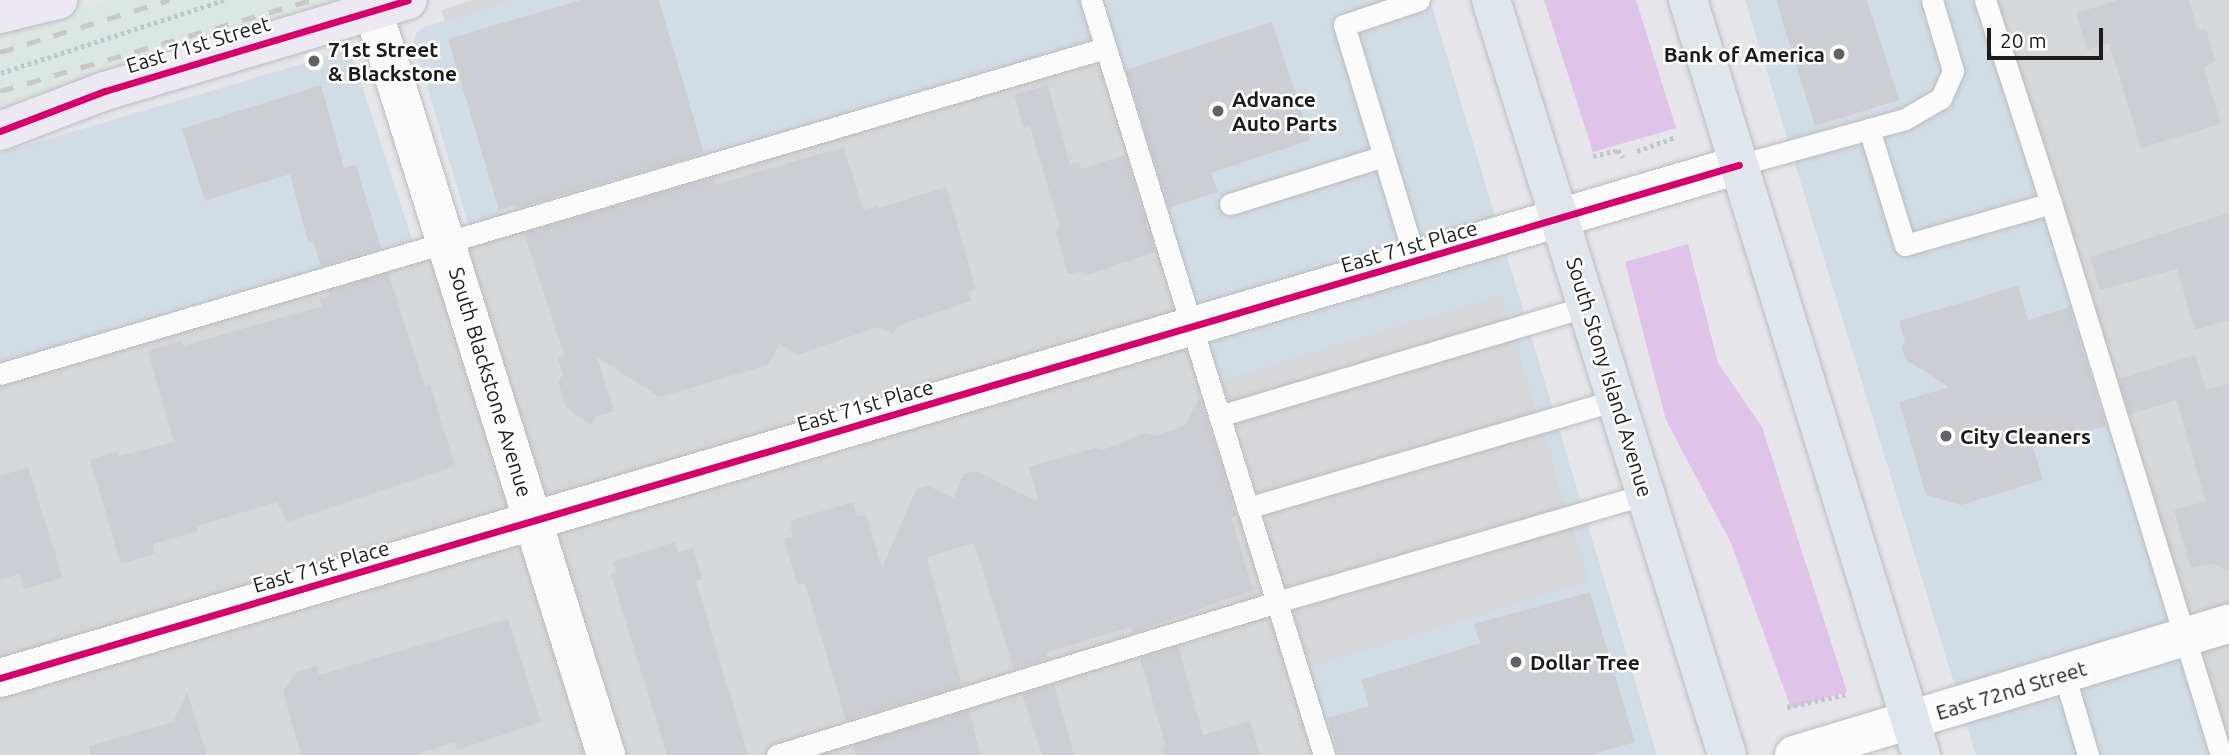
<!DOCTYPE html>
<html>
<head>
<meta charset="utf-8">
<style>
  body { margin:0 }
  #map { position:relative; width:2229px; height:755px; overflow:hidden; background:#e5e5ea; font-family:Ubuntu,sans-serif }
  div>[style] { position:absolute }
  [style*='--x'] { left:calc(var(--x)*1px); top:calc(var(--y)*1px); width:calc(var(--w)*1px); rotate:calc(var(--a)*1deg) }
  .residential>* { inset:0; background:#d6d7d9 }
  .commercial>* { inset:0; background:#d2dce5 }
  .industrial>* { inset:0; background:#dce6e3 }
  .grass>* { inset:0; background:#e0c3e9 }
  .parking>* { inset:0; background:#d7d7d9; transform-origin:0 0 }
  .building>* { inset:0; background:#cdced3 }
  .path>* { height:4.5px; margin-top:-2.25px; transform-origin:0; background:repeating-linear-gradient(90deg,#bfc7ce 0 3.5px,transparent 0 7px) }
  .roads { filter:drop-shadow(0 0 2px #bbbbbd) drop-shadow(0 0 2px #bbbbbd) }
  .service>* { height:21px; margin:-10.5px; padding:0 10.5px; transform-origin:10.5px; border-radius:10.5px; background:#fbfbfc }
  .minor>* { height:38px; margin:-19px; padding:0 19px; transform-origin:19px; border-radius:19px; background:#fbfbfc }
  .secondary>* { height:38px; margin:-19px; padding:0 19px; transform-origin:19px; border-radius:19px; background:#ece9f2 }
  .trunk>* { height:38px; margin:-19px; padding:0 19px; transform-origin:19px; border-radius:19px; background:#e0e6ec }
  .rail>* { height:5px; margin-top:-2.5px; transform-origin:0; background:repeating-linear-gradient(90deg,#c8c8c9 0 14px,transparent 0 28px) }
  .cycleway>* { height:7px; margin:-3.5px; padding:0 3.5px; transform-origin:3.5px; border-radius:3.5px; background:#d6006c }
  .dots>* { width:19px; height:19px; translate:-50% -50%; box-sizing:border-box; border:4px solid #fff; border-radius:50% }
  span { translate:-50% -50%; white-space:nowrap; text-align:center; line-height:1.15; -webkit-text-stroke:5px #fff; paint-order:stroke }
  .street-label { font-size:21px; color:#1c1c1c }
  .poi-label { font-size:21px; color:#1c1c1c; font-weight:700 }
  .left { translate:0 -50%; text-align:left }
  .right { translate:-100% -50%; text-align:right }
  .scale { position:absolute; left:1987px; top:28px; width:116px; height:32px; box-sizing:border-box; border:4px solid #1c1c1c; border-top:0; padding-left:9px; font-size:21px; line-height:24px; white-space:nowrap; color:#1c1c1c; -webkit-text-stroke:5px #fff; paint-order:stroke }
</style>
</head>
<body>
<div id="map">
  <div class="residential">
    <div style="clip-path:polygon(1983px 0,2229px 0,2229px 755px)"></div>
    <div style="clip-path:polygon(1100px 61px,1315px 755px,0 755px,0 374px,496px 227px)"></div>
  </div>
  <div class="commercial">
    <div style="clip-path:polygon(514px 0,1430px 0,1657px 755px,1315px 755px,1100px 62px,471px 234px,414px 42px,416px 33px,427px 26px)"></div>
    <div style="clip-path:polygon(1745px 0,1983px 0,2221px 755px,1976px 755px)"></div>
    <div style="clip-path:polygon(350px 50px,416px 251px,0 374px,0 153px)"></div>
  </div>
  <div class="industrial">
    <div style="clip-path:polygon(110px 0,355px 0,0 114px,0 26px)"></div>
  </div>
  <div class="grass">
    <div style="clip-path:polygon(1544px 0,1636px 0,1676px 128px,1593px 152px)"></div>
    <div style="clip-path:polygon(1688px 244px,1718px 363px,1762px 427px,1847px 692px,1791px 708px,1731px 543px,1666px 420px,1625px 262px)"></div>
  </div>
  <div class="parking">
    <div style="clip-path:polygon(473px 0,514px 0,445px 21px,441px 10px)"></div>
    <div style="left:1501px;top:296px;width:298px;height:291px;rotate:73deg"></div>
  </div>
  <div class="building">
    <div style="clip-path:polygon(581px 0,659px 0,704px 153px,517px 208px,516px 205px,499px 210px,448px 39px)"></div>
    <div style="clip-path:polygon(1776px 0,1867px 0,1899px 100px,1815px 126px)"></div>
    <div style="clip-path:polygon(2119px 0,2189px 0,2197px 28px,2206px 30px,2216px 61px,2204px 67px,2221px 124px,2141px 148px,2109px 43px,2087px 50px,2076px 13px)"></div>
    <div style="clip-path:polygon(1272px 22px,1311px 140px,1211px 173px,1218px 192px,1169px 208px,1126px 70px)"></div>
    <div style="clip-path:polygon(321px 85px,344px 168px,356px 165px,381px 248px,321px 266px,313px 241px,308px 242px,290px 174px,205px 201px,182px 129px)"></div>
    <div style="clip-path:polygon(1048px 85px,1070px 165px,1079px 162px,1081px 169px,1125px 155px,1155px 252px,1084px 276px,1083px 271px,1068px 274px,1056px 233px,1059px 225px,1030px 126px,1024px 128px,1014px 95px)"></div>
    <div style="clip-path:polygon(844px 147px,863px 210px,878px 205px,879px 208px,946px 187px,976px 288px,968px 292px,971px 301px,897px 326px,894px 334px,877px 327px,798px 355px,780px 344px,768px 365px,660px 397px,597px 357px,614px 411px,597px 416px,591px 425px,566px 407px,558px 381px,563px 375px,557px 357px,564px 355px,524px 233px,712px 178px,714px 185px)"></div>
    <div style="clip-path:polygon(2229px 213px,2229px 320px,2195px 330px,2177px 269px,2100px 290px,2090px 257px)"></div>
    <div style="clip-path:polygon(388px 273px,425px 386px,430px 384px,455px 466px,287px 522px,277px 502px,197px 526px,198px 531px,153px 544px,155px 554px,121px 564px,90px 460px,117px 451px,119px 456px,174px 442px,148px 351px,182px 341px,183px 346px,322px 306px,320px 299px,330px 296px,329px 291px)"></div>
    <div style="clip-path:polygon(2018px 286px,2028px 320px,2069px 307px,2106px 426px,2033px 447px,2043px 480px,1961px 505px,1926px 495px,1899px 402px,1949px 387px,1905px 359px,1902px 347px,1905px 342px,1899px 321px)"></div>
    <div style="clip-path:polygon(2195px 355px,2206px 390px,2229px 383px,2229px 571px,2212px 563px,2191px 568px,2174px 510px,2206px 501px,2176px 400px,2130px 414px,2119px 379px)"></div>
    <div style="clip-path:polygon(1200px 398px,1236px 516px,1231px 517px,1253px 590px,1132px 633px,1131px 627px,1051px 651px,1046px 654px,1048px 658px,1014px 669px,974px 543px,927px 557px,962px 685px,846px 720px,805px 583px,798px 585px,784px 539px,793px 537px,789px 521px,853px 502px,857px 517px,866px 515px,882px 568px,916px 489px,928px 486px,954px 498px,964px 474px,976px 471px,1039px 502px,1029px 467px,1095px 448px,1103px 450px,1145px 433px,1156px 436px,1184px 426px)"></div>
    <div style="clip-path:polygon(28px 467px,63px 578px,23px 589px,19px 574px,0 580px,0 476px)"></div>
    <div style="clip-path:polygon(675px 542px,678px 552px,693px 548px,702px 579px,696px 581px,748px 755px,667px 755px,611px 574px,616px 572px,613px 562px)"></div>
    <div style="clip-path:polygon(1590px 592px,1635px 742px,1590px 755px,1339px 755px,1328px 718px,1369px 706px,1361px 680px,1480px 643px,1474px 624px)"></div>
    <div style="clip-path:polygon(508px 619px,541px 722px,457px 750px,455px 742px,413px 755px,301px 755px,283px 691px,296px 672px,317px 666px,319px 675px)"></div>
    <div style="clip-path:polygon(1178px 646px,1203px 735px,1250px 721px,1260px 755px,1165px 755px,1163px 747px,1166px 747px,1140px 658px)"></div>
    <div style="clip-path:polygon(1054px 684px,1074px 755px,1042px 755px,1022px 694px)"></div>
    <div style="clip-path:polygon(187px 692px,207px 755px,90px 755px,89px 746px,173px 722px)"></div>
    <div style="clip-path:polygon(969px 710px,981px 755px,856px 755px,853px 745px)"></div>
  </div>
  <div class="path">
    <div style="--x:1;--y:73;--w:235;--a:-18.1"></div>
    <div style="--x:1637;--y:151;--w:41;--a:-19.7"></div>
    <div style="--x:1593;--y:156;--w:26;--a:-13"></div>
    <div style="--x:1618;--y:150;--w:9;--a:54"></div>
    <div style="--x:1787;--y:707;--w:61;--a:-12.2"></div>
  </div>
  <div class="roads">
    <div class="service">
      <div style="--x:1091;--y:0;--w:790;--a:72.85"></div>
      <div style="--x:1985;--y:0;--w:213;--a:72"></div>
      <div style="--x:2051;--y:203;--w:578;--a:72.88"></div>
      <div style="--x:1869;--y:129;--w:121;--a:72.8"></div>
      <div style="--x:1905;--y:245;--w:152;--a:-16"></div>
      <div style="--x:1739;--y:165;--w:172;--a:-15.5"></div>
      <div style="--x:1905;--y:119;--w:42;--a:-30.3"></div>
      <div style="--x:1941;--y:98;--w:30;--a:-66"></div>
      <div style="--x:1953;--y:71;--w:74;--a:-106.5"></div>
      <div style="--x:1230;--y:204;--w:161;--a:-17.3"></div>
      <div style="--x:1416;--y:262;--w:248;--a:-106.9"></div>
      <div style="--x:1344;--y:25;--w:79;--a:-18.4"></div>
      <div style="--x:0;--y:374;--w:1152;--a:-16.44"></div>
      <div style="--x:1219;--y:416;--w:385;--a:-16.6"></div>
      <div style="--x:1247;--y:508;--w:385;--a:-16.3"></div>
      <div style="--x:2064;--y:674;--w:84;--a:73.5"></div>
      <div style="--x:777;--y:755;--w:523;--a:-17.01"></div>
      <div style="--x:1277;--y:602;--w:384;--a:-16.3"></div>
    </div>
    <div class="minor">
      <div style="--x:373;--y:10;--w:781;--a:72.63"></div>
      <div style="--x:0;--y:678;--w:1813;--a:-16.44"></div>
      <div style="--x:1794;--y:755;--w:454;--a:-16.8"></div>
    </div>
    <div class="secondary">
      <div style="--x:0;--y:14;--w:60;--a:-13.6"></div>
      <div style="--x:0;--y:131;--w:112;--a:-20.9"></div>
      <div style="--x:105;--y:91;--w:316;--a:-16.7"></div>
    </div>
    <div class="trunk">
      <div style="--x:1491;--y:0;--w:791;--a:72.64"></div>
      <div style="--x:1688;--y:0;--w:790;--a:72.85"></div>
    </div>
  </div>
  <div class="rail">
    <div style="--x:0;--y:52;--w:177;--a:-17.1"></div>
    <div style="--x:0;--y:91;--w:324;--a:-16.3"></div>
  </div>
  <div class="cycleway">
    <div style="--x:0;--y:131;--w:112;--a:-20.9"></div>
    <div style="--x:105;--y:91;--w:316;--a:-16.7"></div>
    <div style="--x:0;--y:678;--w:1813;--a:-16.44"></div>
  </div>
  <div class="dots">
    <div style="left:1839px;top:54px;background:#626264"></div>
    <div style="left:314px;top:61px;background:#626264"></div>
    <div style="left:1218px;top:111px;background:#626264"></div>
    <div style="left:1946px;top:436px;background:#626264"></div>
    <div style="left:1516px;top:662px;background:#626264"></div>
  </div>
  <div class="street-label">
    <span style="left:198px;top:44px;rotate:-17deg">East 71st Street</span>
    <span style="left:1409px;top:246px;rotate:-16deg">East 71st Place</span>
    <span style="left:1610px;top:377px;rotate:73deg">South Stony Island Avenue</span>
    <span style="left:491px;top:382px;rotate:73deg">South Blackstone Avenue</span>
    <span style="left:865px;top:405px;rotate:-16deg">East 71st Place</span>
    <span style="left:321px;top:566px;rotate:-16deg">East 71st Place</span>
    <span style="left:2011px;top:690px;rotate:-17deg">East 72nd Street</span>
  </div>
  <div class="poi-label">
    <span class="left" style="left:328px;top:61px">71st Street<br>&amp; Blackstone</span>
    <span class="right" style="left:1825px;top:54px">Bank of America</span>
    <span class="left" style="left:1232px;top:111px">Advance<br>Auto Parts</span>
    <span class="left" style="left:1960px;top:436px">City Cleaners</span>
    <span class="left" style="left:1530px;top:662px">Dollar Tree</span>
  </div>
  <div class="scale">20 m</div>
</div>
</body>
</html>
